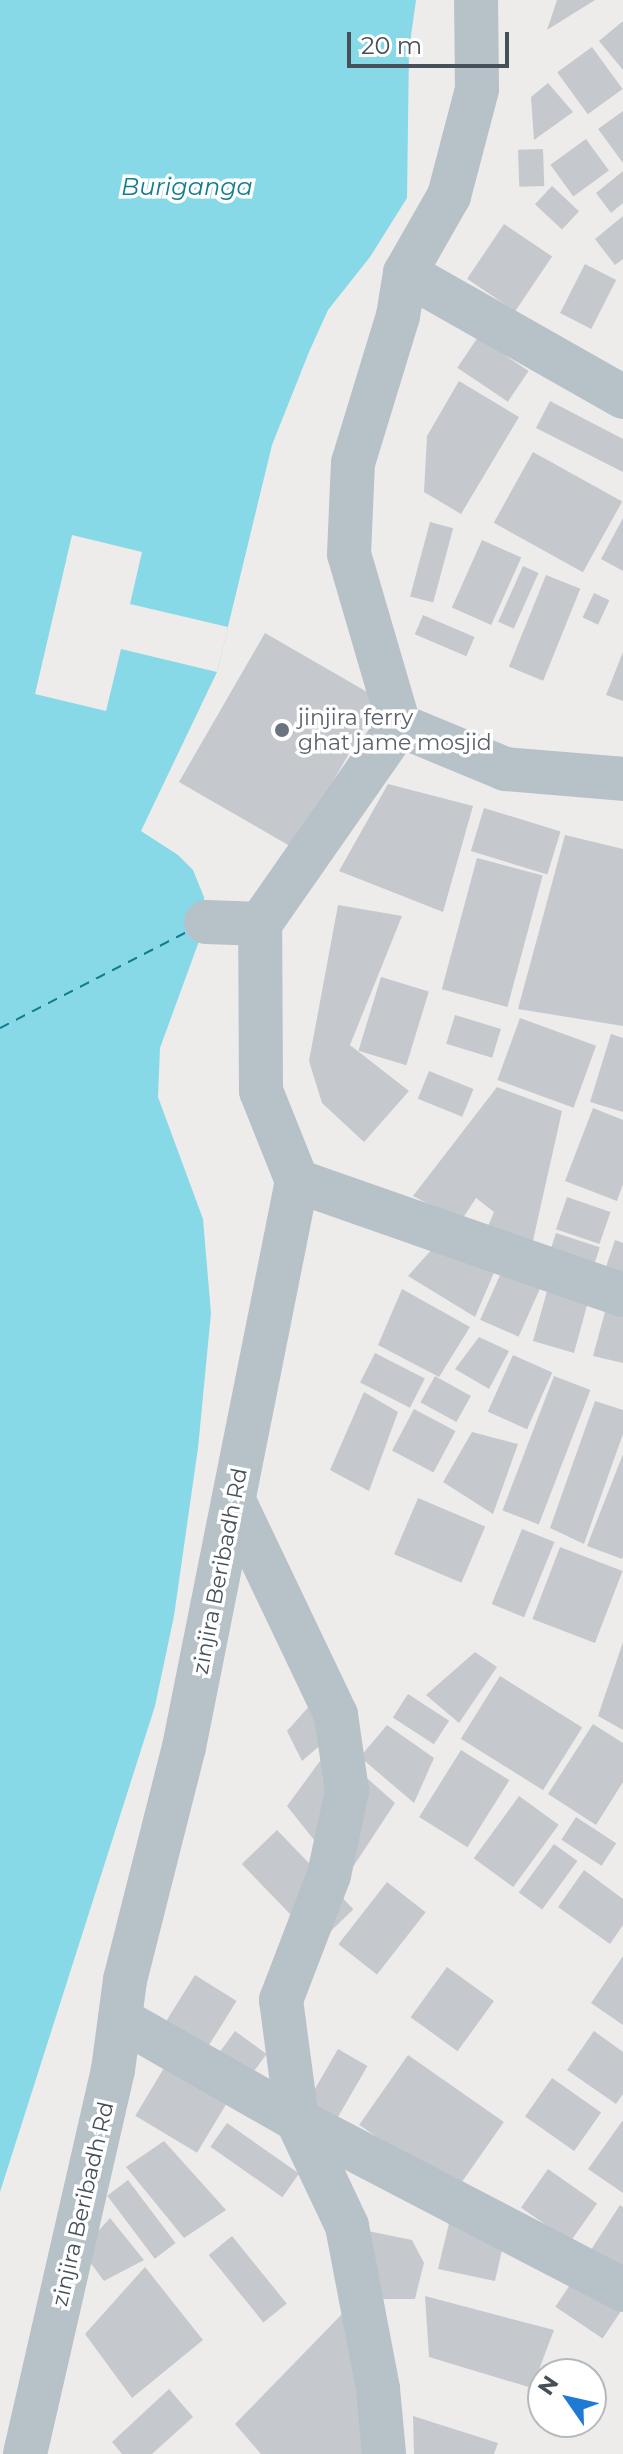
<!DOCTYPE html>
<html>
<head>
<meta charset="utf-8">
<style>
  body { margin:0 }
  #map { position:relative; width:623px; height:2454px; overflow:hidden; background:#eeebeb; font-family:Montserrat,sans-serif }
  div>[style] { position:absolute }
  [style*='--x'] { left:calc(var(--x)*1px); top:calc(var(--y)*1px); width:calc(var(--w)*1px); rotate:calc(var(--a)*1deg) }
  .water>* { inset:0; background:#88d9e7 }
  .pier>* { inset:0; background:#eeebeb }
  .ferry>* { height:2px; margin-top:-1px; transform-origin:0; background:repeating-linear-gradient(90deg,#117d90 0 10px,transparent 0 18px) }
  .building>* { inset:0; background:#c5c9ce; transform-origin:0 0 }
  .minor>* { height:44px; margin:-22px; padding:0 22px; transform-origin:22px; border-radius:22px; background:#b7c1c8 }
  .dots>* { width:22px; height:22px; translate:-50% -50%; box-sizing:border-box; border:4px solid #fff; border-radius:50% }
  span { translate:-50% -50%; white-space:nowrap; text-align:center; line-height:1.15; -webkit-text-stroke:7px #fff; paint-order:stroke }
  .worship-label { font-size:22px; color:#5b616d }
  .left { translate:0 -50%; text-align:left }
  .street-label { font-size:22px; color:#455058 }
  .water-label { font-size:24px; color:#117d90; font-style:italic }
  .north { position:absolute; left:527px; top:2358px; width:80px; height:80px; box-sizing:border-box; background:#fff; border:2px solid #b5b9bc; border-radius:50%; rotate:304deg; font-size:22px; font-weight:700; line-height:32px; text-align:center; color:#455058 }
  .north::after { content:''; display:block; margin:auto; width:28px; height:36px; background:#1f7ad4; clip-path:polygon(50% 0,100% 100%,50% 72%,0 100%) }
  .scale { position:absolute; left:347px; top:32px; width:162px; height:36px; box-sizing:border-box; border:4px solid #455058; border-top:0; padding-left:10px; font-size:24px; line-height:28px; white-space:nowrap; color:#455058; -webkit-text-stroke:6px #fff; paint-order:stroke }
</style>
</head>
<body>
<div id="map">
  <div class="water">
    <div style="clip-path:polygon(0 0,416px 0,409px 50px,407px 198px,370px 257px,328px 310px,309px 352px,272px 445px,217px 672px,141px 831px,178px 855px,193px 870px,204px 897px,206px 922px,160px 1048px,158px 1097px,203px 1219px,211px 1313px,198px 1448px,174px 1616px,155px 1706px,0 2192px)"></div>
  </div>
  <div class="pier">
    <div style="clip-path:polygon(72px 535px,142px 552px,130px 604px,228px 627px,217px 672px,121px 649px,106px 711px,35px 694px)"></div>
  </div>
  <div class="ferry">
    <div style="--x:0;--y:1028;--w:210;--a:-27.2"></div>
  </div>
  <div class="building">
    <div style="clip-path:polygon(557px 0,595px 0,547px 30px)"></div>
    <div style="clip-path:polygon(623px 21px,623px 70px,599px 41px)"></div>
    <div style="left:592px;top:47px;width:52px;height:43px;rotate:54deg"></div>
    <div style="clip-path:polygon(548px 83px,573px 112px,534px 140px,531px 97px)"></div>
    <div style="clip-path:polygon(623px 111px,623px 163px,598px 129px)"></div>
    <div style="left:586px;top:139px;width:39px;height:44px;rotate:54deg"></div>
    <div style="left:543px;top:149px;width:37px;height:25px;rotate:88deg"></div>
    <div style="clip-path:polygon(623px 171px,623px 203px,611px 213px,596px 193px)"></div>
    <div style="left:552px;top:186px;width:37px;height:25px;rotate:43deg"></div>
    <div style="clip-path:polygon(623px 216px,623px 259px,615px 265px,595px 239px)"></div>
    <div style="left:504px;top:224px;width:58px;height:66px;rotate:34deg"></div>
    <div style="left:585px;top:264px;width:35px;height:55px;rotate:27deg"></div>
    <div style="left:478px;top:337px;width:61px;height:37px;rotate:34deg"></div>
    <div style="clip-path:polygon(459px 381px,519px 417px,461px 514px,424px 492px,427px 436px)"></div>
    <div style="clip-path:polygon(550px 401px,623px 439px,623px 472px,536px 428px)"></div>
    <div style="left:533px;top:452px;width:102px;height:81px;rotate:29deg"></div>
    <div style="clip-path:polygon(623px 518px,623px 571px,601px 559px)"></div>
    <div style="left:430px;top:522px;width:24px;height:77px;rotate:15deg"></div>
    <div style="left:482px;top:540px;width:43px;height:74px;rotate:24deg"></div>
    <div style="left:523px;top:566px;width:17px;height:61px;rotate:24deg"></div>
    <div style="left:546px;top:575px;width:37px;height:99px;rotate:22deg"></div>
    <div style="left:594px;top:593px;width:17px;height:27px;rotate:25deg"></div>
    <div style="left:423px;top:615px;width:56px;height:21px;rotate:23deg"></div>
    <div style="left:265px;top:633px;width:133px;height:172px;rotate:30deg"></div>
    <div style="clip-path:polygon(623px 652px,623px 701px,606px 695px)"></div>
    <div style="clip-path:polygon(388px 784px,473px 806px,443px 912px,339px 871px)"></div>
    <div style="left:484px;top:808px;width:80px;height:45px;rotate:17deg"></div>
    <div style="clip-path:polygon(565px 835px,623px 849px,623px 1026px,518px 1009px)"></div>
    <div style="left:477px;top:858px;width:68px;height:136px;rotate:15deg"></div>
    <div style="clip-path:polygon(338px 905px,402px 916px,350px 1045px,409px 1091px,364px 1142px,322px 1103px,309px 1061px)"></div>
    <div style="left:381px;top:977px;width:50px;height:77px;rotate:17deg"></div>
    <div style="left:455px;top:1015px;width:48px;height:30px;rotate:17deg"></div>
    <div style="left:520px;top:1018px;width:81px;height:66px;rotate:20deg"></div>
    <div style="clip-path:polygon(611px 1034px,623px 1038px,623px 1112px,590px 1102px)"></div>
    <div style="left:429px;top:1071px;width:48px;height:30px;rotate:22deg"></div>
    <div style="clip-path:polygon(497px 1087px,562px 1111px,530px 1254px,486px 1231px,494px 1212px,476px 1198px,461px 1221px,413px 1196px)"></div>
    <div style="clip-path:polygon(593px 1108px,623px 1120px,623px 1184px,617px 1201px,565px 1181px)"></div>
    <div style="left:567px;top:1197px;width:46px;height:34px;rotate:19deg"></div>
    <div style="left:556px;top:1233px;width:46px;height:37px;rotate:18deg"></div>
    <div style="clip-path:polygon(441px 1239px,496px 1268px,475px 1317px,408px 1276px)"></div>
    <div style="clip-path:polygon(615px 1240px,623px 1243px,623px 1282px,603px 1276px)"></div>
    <div style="left:505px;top:1264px;width:42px;height:61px;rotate:24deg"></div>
    <div style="clip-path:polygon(549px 1284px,592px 1287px,574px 1353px,533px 1341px)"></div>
    <div style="clip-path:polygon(402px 1289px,470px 1327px,439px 1377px,378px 1345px)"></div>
    <div style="clip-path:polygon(609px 1297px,623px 1301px,623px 1363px,593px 1356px)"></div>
    <div style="clip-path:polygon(479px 1337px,509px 1351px,489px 1389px,455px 1369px)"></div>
    <div style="left:375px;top:1353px;width:56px;height:33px;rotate:27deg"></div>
    <div style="left:513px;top:1355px;width:43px;height:62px;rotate:24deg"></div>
    <div style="left:435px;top:1376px;width:41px;height:30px;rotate:29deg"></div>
    <div style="left:554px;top:1376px;width:39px;height:144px;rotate:21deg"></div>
    <div style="clip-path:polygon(364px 1392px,398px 1412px,369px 1491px,330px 1470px)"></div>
    <div style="clip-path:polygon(595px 1401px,623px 1410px,623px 1434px,584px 1544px,550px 1528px)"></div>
    <div style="left:414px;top:1409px;width:47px;height:47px;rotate:28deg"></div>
    <div style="clip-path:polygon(472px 1432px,518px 1444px,493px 1514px,443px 1482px)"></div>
    <div style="clip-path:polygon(623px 1454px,623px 1556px,622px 1559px,587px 1546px)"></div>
    <div style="left:418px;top:1498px;width:73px;height:61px;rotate:23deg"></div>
    <div style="left:522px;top:1529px;width:35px;height:81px;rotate:22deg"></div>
    <div style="left:560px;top:1547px;width:67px;height:77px;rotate:21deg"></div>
    <div style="clip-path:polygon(623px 1642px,623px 1730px,598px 1716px)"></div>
    <div style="clip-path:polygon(475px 1652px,497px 1667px,459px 1723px,426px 1695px)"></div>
    <div style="left:500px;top:1676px;width:97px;height:74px;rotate:32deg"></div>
    <div style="clip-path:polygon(330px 1683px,358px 1713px,302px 1761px,287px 1731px)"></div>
    <div style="left:408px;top:1694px;width:49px;height:28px;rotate:33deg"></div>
    <div style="clip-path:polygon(593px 1724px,623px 1743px,623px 1782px,596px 1825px,548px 1794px)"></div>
    <div style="clip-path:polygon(387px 1725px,434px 1758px,414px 1803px,360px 1757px)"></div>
    <div style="clip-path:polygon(331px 1746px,395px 1803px,345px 1879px,287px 1806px)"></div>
    <div style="left:461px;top:1750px;width:57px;height:79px;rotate:32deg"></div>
    <div style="left:519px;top:1796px;width:49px;height:77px;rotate:36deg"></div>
    <div style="left:576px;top:1817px;width:48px;height:27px;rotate:33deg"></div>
    <div style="left:277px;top:1830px;width:110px;height:49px;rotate:46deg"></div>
    <div style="left:554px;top:1844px;width:29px;height:60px;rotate:36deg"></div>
    <div style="clip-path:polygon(584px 1870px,623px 1899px,623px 1925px,610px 1944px,558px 1907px)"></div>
    <div style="left:387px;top:1882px;width:49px;height:79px;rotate:38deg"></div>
    <div style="clip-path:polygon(623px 1956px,623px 2025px,591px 2003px)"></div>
    <div style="left:447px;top:1967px;width:58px;height:62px;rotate:36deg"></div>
    <div style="left:195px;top:1975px;width:49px;height:70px;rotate:32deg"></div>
    <div style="left:235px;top:2031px;width:39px;height:29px;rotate:36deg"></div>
    <div style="clip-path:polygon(594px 2031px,623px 2052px,623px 2094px,616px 2104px,567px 2070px)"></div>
    <div style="left:176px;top:2048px;width:72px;height:79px;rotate:31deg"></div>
    <div style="left:338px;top:2049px;width:34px;height:61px;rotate:30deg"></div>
    <div style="left:408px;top:2055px;width:117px;height:85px;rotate:35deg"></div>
    <div style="left:552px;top:2078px;width:60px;height:47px;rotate:35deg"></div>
    <div style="clip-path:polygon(623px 2120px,623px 2193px,588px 2169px)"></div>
    <div style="left:227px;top:2123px;width:88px;height:29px;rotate:35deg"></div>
    <div style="clip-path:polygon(164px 2141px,226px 2210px,184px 2238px,126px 2167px)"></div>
    <div style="left:548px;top:2169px;width:60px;height:47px;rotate:35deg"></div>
    <div style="left:128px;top:2180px;width:79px;height:26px;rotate:53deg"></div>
    <div style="clip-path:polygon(620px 2205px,623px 2207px,623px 2279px,587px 2256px)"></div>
    <div style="clip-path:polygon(451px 2215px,502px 2250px,495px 2281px,438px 2269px)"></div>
    <div style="clip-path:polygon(110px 2218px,144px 2260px,104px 2281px,81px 2250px)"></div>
    <div style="clip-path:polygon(368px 2231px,412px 2240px,424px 2263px,415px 2299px,375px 2299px)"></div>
    <div style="left:232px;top:2236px;width:87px;height:30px;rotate:51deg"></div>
    <div style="clip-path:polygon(145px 2267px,203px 2340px,132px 2398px,85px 2334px)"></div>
    <div style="left:576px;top:2276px;width:57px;height:37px;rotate:34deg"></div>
    <div style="clip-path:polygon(425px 2296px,554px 2330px,532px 2388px,429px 2357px)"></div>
    <div style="clip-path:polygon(342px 2314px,369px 2454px,261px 2454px,235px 2424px)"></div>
    <div style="clip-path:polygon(169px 2389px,193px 2417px,152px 2454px,122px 2454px,112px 2442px)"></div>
    <div style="clip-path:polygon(413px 2416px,498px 2443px,494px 2454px,414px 2454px)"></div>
  </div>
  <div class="minor">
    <div style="--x:405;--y:273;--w:251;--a:29.6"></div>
    <div style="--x:399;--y:725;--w:178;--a:-106.3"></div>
    <div style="--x:349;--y:554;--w:91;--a:-87.5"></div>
    <div style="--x:353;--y:463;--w:154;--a:-73"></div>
    <div style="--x:398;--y:316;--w:44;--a:-80.8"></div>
    <div style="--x:405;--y:273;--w:89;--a:-60.3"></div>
    <div style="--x:449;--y:196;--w:111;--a:-75.3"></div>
    <div style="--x:477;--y:89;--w:89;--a:-90.6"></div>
    <div style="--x:399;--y:725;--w:115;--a:22.5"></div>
    <div style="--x:505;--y:769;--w:118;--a:4.8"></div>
    <div style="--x:206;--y:922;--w:54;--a:2.1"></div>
    <div style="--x:297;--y:1181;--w:345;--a:19.3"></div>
    <div style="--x:234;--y:1501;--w:237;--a:64.5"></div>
    <div style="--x:336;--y:1715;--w:77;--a:81.8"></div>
    <div style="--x:347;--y:1791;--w:86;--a:102.1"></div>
    <div style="--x:329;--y:1875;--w:134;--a:111"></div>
    <div style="--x:281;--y:2000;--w:121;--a:82.4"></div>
    <div style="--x:297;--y:2120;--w:117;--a:64.7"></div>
    <div style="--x:347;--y:2226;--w:166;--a:79.2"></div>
    <div style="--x:378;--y:2389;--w:65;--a:84.7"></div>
    <div style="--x:120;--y:2019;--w:204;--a:29.7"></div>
    <div style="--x:297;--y:2120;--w:368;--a:27.5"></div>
    <div style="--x:25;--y:2454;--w:394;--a:-77.1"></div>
    <div style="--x:113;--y:2070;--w:91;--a:-82.4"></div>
    <div style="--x:125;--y:1980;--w:240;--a:-75.8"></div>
    <div style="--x:184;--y:1747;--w:577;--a:-78.71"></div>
    <div style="--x:297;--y:1181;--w:97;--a:-111.8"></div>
    <div style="--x:261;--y:1091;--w:167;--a:-90.3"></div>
    <div style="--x:260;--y:924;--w:243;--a:-55.1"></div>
  </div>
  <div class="dots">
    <div style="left:282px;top:730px;background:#6b7280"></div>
  </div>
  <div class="worship-label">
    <span class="left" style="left:298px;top:730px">jinjira ferry<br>ghat jame mosjid</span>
  </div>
  <div class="street-label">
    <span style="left:220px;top:1571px;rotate:-79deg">zinjira Beribadh Rd</span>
    <span style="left:83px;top:2204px;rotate:-77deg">zinjira Beribadh Rd</span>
  </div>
  <div class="water-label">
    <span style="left:187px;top:187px">Buriganga</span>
  </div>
  <div class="north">N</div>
  <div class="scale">20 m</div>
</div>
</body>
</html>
